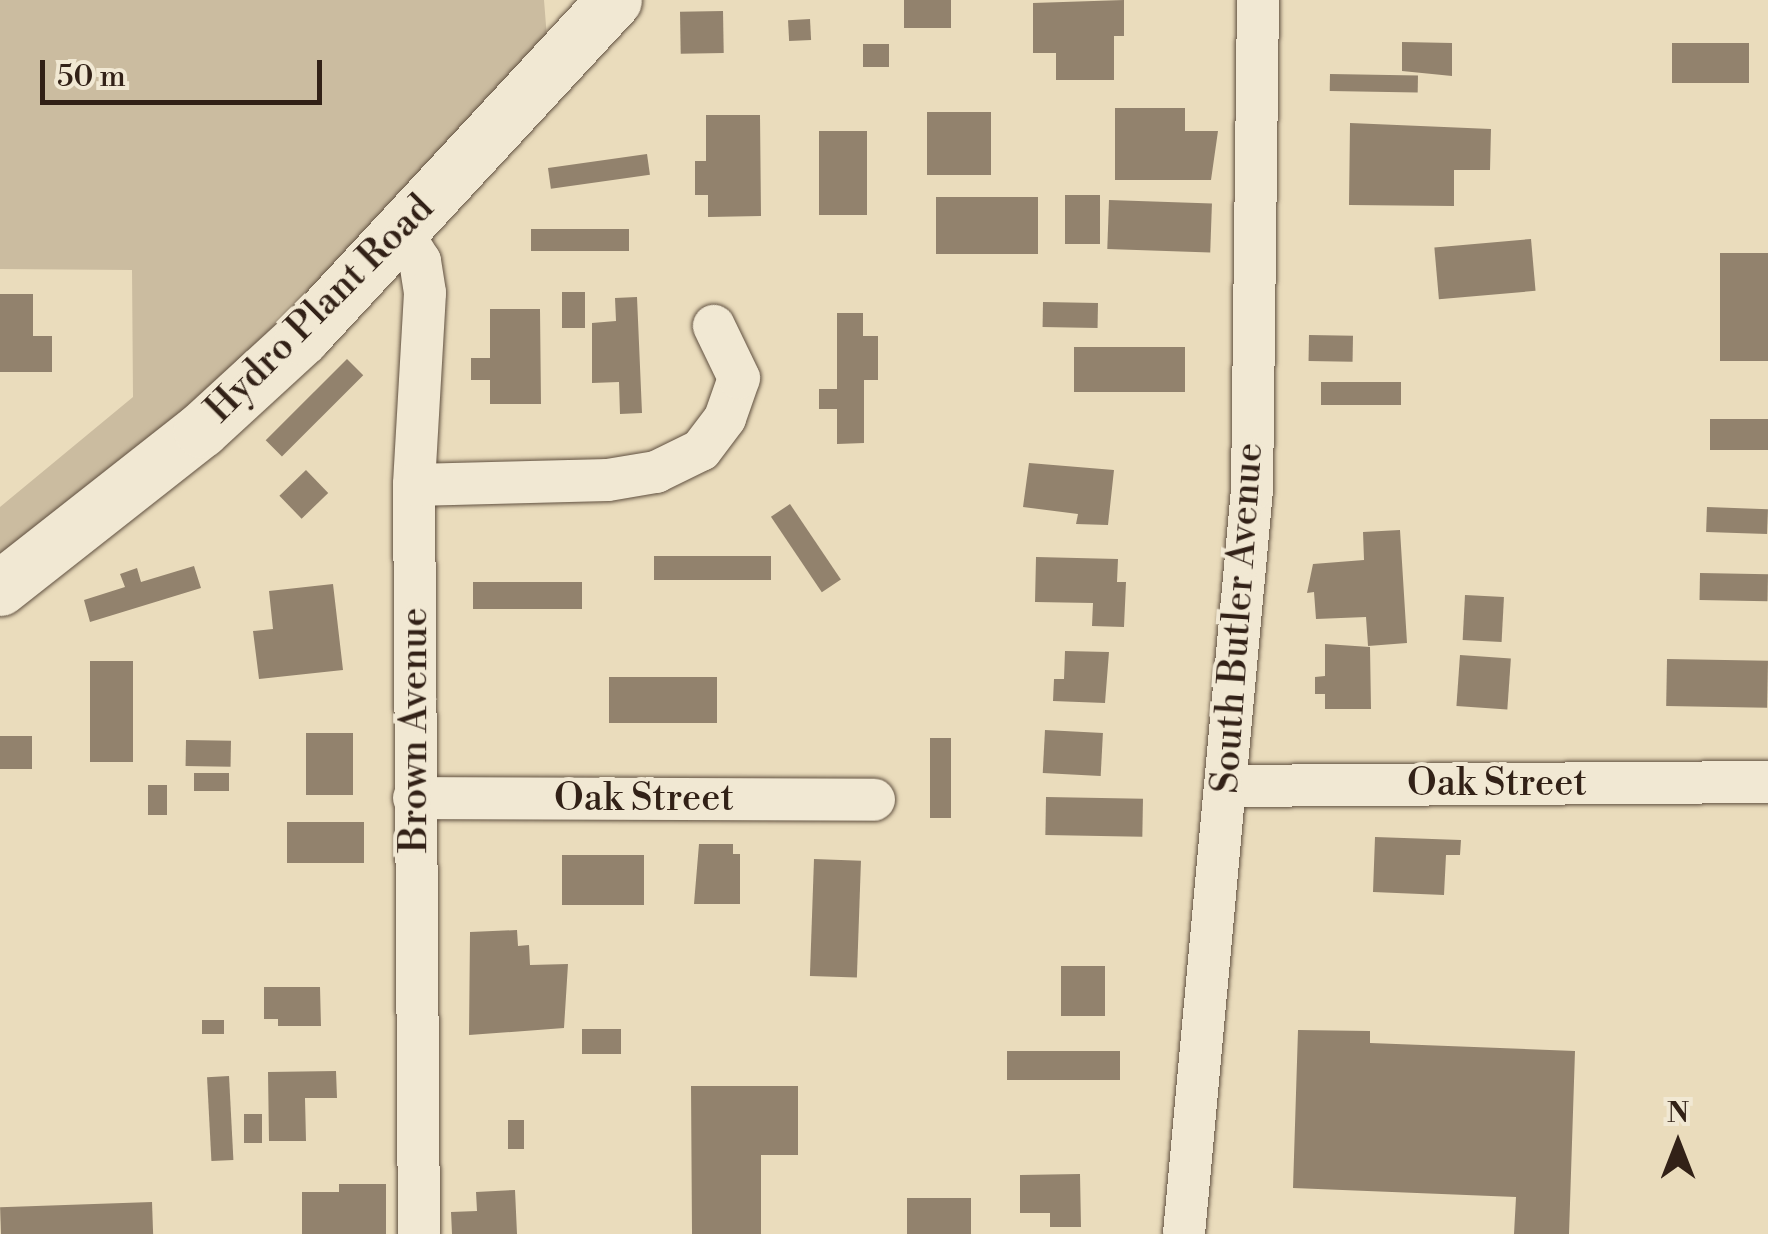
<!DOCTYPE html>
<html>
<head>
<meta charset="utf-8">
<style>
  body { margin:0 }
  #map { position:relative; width:1768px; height:1234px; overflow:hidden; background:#eadcbc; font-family:"Libre Bodoni",serif }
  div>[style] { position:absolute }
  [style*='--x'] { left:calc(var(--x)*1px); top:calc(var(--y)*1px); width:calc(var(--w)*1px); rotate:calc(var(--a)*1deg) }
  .green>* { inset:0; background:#cbbca0 }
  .building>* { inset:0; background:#92826d; transform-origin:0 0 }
  .roads { filter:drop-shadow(0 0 2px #605040) drop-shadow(0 0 2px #605040) }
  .street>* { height:42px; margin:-21px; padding:0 21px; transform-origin:21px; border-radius:21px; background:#f1e8d3 }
  .secondary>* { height:55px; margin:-27.5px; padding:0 27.5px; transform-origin:27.5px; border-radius:27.5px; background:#f1e8d3 }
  span { translate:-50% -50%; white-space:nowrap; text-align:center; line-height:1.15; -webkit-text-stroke:8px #f1e8d3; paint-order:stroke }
  .street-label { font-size:38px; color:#322117 }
  .north { position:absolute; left:1628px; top:1094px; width:100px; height:100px; -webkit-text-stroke:8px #f1e8d3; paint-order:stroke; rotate:0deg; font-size:28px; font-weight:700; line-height:40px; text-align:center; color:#322117 }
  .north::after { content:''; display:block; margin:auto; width:35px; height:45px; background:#322117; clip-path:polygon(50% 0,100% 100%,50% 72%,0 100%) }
  .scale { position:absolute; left:40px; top:60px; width:282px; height:45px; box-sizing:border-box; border:5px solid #322117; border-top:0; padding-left:12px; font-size:30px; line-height:35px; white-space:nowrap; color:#322117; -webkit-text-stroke:8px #f1e8d3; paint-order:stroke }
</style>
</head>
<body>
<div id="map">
  <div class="green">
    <div style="clip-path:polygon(0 0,544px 0,547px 38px,315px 303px,0 565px,0 507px,133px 397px,132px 270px,0 269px)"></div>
  </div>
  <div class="building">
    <div style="left:904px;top:0;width:47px;height:28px"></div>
    <div style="clip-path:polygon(1124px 0,1124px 36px,1114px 36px,1114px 80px,1056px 80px,1056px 53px,1033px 53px,1033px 3px)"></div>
    <div style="left:723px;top:11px;width:42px;height:43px;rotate:89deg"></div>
    <div style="left:810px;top:19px;width:21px;height:22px;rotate:87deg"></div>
    <div style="clip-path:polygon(1402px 42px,1452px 43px,1452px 76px,1402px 71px)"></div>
    <div style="left:1672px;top:43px;width:77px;height:40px"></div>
    <div style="left:863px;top:44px;width:26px;height:23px"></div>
    <div style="left:1330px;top:74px;width:88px;height:17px;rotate:1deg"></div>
    <div style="clip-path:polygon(1115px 108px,1185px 108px,1185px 131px,1218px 131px,1211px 180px,1115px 180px)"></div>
    <div style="left:927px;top:112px;width:64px;height:63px"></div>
    <div style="clip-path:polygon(706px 115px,760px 115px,761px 216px,708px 217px,708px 195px,695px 195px,695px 161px,706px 161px)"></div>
    <div style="clip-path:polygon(1350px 123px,1491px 129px,1490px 170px,1454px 170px,1454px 206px,1349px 205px)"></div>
    <div style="left:819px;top:131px;width:48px;height:84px"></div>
    <div style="left:647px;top:154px;width:21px;height:100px;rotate:82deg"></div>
    <div style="left:1065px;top:195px;width:35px;height:49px"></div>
    <div style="left:936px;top:197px;width:102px;height:57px"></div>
    <div style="left:1109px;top:200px;width:103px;height:49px;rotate:2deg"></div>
    <div style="left:531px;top:229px;width:98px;height:22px"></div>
    <div style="left:1531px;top:239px;width:52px;height:97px;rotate:85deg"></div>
    <div style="left:1768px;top:253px;width:108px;height:48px;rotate:90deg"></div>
    <div style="left:562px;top:292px;width:23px;height:36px"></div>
    <div style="clip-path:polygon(0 294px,33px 294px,33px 336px,52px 336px,52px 372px,0 372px)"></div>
    <div style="clip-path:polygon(637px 297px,642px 413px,620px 414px,619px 382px,592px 383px,592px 323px,616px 321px,615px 298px)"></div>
    <div style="left:1043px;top:302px;width:55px;height:25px;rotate:1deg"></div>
    <div style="clip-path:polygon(490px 309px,540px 309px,541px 404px,490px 404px,490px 380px,471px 380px,471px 358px,490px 358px)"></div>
    <div style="clip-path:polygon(837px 313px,863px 313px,863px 336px,878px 336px,878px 380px,864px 380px,864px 443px,837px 444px,837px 409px,819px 409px,819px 389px,837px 389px)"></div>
    <div style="left:1309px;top:335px;width:44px;height:26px;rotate:1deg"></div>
    <div style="left:1185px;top:347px;width:45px;height:111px;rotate:90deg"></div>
    <div style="left:347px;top:359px;width:23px;height:115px;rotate:45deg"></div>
    <div style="left:1401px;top:382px;width:23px;height:80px;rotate:90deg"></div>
    <div style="left:1768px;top:419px;width:31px;height:58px;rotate:90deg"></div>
    <div style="clip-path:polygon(1029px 463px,1114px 470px,1108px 525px,1076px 524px,1078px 514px,1023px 507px)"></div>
    <div style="left:306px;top:470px;width:32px;height:37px;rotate:46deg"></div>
    <div style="left:790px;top:504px;width:91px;height:23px;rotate:56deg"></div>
    <div style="left:1707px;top:507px;width:61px;height:25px;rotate:2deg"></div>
    <div style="clip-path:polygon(1400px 530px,1407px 643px,1368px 646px,1366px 617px,1316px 619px,1314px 592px,1307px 593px,1313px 564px,1364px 560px,1363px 532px)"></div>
    <div style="left:771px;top:556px;width:24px;height:117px;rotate:90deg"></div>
    <div style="clip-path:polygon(1036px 557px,1118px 559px,1117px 582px,1126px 582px,1124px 627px,1092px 626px,1093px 603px,1035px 602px)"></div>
    <div style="clip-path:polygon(194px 566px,201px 588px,90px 622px,84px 600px,125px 587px,120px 574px,137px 568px,141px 582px)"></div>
    <div style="left:1700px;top:573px;width:68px;height:27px;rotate:1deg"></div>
    <div style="left:473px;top:582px;width:109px;height:27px"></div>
    <div style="clip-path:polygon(333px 584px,343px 670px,259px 679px,253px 631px,273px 629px,269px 591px)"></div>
    <div style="left:1465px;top:595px;width:39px;height:45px;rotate:3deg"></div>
    <div style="clip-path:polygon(1325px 644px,1370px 647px,1371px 709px,1325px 709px,1325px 694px,1315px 694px,1315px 677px,1325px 676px)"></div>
    <div style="clip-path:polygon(1065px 651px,1109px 652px,1105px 703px,1053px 701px,1054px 679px,1064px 679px)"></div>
    <div style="left:1460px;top:655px;width:51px;height:51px;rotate:4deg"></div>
    <div style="left:1667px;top:659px;width:101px;height:47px;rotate:1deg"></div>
    <div style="left:90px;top:661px;width:43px;height:101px"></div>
    <div style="left:609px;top:677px;width:108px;height:46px"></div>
    <div style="left:1045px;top:730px;width:58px;height:43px;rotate:3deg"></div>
    <div style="left:306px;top:733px;width:47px;height:62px"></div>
    <div style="left:0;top:736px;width:32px;height:33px"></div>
    <div style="left:930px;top:738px;width:21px;height:80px"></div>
    <div style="left:186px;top:740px;width:45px;height:26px;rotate:1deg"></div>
    <div style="left:194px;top:773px;width:35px;height:18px"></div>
    <div style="left:148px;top:785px;width:19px;height:30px"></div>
    <div style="left:1046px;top:797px;width:97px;height:38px;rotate:1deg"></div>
    <div style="left:364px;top:822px;width:41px;height:77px;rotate:90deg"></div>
    <div style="clip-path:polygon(1375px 837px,1461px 840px,1460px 855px,1446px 855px,1444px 895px,1373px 892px)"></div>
    <div style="clip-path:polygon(699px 844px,733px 844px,733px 854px,740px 854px,740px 904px,694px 904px)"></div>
    <div style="left:562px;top:855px;width:82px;height:50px"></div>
    <div style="left:814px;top:859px;width:47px;height:117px;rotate:2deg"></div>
    <div style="clip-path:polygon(517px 930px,518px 946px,529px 945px,530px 965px,568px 964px,564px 1028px,469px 1035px,470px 932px)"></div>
    <div style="left:1061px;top:966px;width:44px;height:50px"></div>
    <div style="clip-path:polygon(264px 987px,320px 987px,321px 1026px,278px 1026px,278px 1019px,264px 1019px)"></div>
    <div style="left:202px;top:1020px;width:22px;height:14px"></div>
    <div style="left:582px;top:1029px;width:39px;height:25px"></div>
    <div style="clip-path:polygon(1298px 1030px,1370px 1031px,1370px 1043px,1575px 1051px,1569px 1234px,1514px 1234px,1516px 1197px,1293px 1188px)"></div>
    <div style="left:1007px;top:1051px;width:113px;height:29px"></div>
    <div style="clip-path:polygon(336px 1071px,337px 1098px,305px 1098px,306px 1141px,269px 1141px,268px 1072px)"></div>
    <div style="left:229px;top:1076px;width:84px;height:22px;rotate:87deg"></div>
    <div style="clip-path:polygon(691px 1086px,798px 1086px,798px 1155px,761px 1155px,761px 1234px,692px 1234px)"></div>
    <div style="left:244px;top:1114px;width:18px;height:29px"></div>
    <div style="left:508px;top:1120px;width:16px;height:29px"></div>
    <div style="clip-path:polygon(1080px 1174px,1081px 1227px,1050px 1227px,1050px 1213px,1020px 1213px,1020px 1175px)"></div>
    <div style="clip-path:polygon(339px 1184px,386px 1184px,386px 1234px,302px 1234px,302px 1192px,339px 1192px)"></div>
    <div style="clip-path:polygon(515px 1190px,517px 1234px,452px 1234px,451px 1212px,477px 1211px,476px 1192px)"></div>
    <div style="left:907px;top:1198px;width:64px;height:36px"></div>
    <div style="left:152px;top:1202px;width:32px;height:152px;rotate:88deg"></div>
  </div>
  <div class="roads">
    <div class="street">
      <div style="--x:401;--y:231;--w:36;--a:58"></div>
      <div style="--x:420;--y:261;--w:32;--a:81"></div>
      <div style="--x:425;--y:293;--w:192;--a:93.3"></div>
      <div style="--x:414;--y:485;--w:749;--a:89.62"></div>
      <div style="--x:414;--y:485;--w:194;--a:-1.5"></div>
      <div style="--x:608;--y:480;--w:49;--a:-9.5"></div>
      <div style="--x:656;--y:472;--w:50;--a:-26.1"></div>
      <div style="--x:701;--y:450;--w:40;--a:-53"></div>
      <div style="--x:725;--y:418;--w:42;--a:-70.7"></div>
      <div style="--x:739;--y:378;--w:58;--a:-115.7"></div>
      <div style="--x:1225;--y:786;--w:543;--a:-0.42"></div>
      <div style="--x:414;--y:798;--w:460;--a:0.2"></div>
      <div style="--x:1184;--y:1234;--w:747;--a:-84.78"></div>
      <div style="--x:1252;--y:490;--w:490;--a:-89.3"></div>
    </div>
    <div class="secondary">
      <div style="--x:0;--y:588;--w:256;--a:-38.2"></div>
      <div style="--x:201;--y:430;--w:137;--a:-42.6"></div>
      <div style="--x:302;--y:337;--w:459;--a:-47.2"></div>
    </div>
  </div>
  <div class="street-label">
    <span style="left:320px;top:309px;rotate:-45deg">Hydro Plant Road</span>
    <span style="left:1238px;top:618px;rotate:-86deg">South Butler Avenue</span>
    <span style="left:415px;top:730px;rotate:-90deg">Brown Avenue</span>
    <span style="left:1497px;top:784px">Oak Street</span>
    <span style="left:644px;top:799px">Oak Street</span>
  </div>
  <div class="north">N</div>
  <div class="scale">50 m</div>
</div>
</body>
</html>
